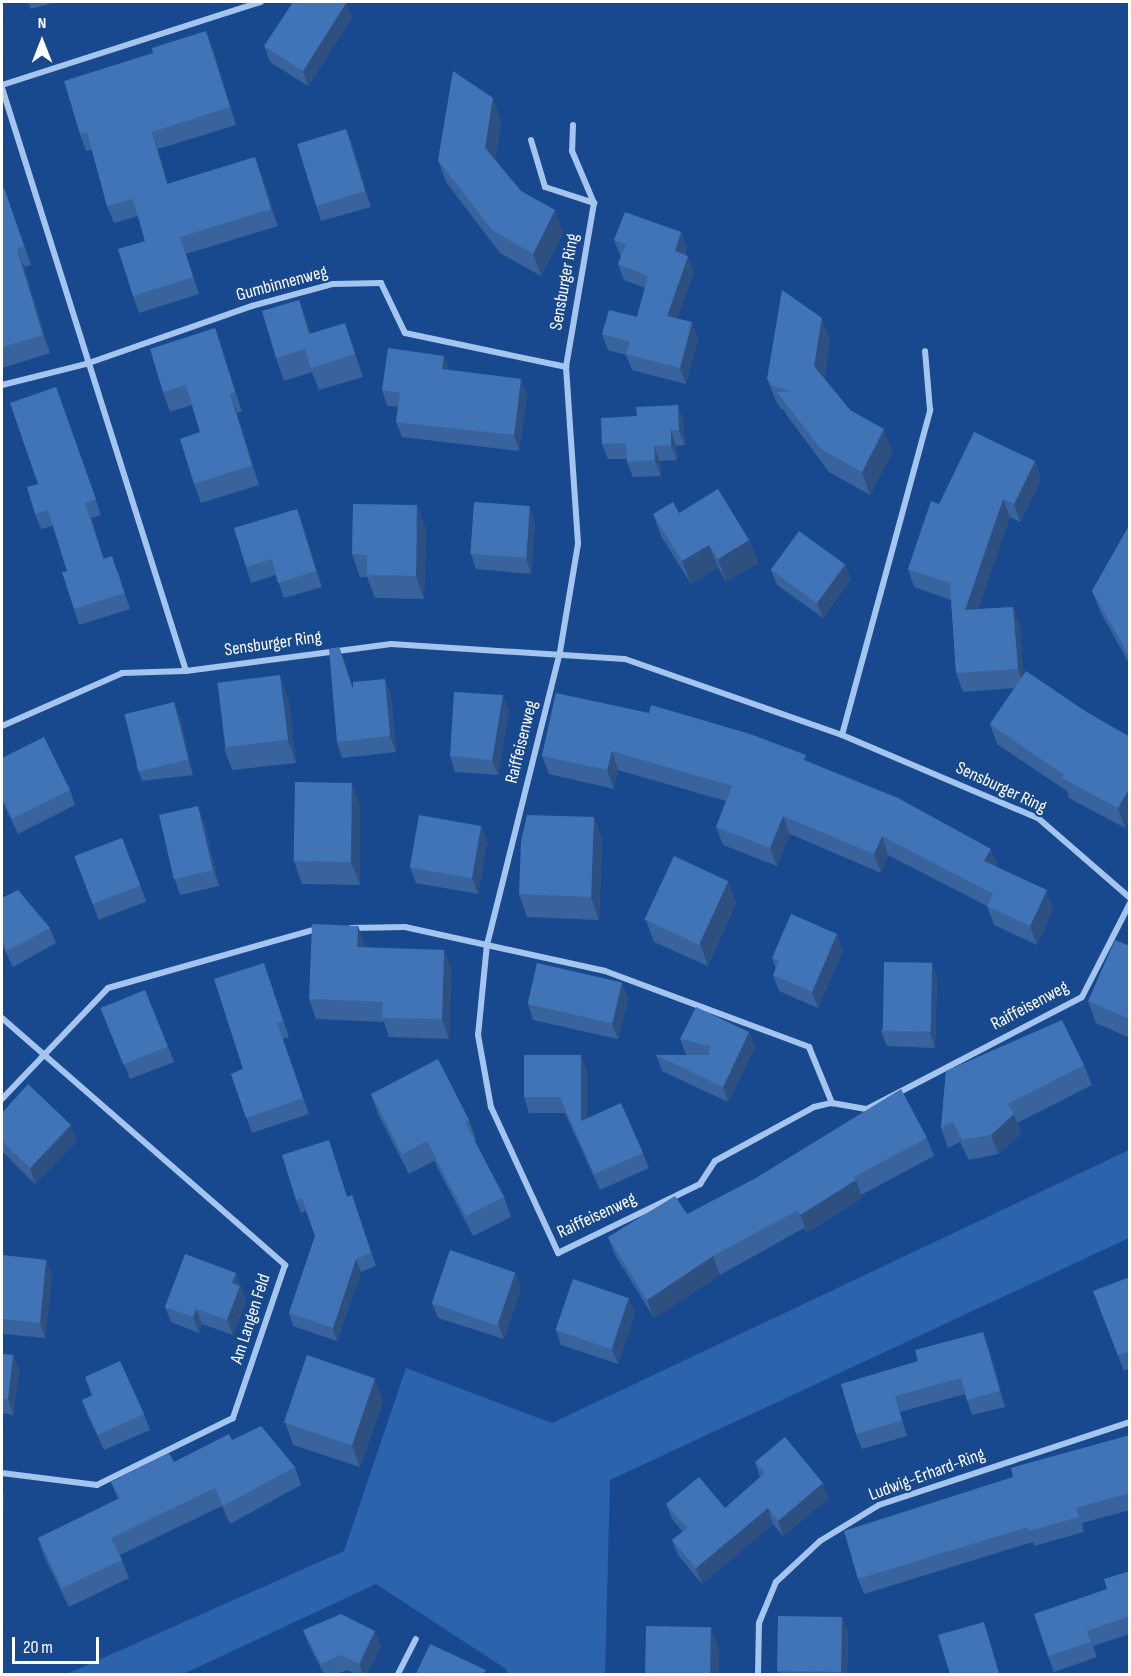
<!DOCTYPE html>
<html>
<head>
<meta charset="utf-8">
<style>
  body { margin:0 }
  #map { position:relative; width:1131px; height:1676px; overflow:hidden; background:#18498e; font-family:"Sofia Sans Condensed",sans-serif }
  div>[style] { position:absolute }
  [style*='--x'] { left:calc(var(--x)*1px); top:calc(var(--y)*1px); width:calc(var(--w)*1px); rotate:calc(var(--a)*1deg) }
  .green>* { inset:0; background:#2b63ac }
  .street>* { height:6px; margin:-3px; padding:0 3px; transform-origin:3px; border-radius:3px; background:#a4c5ef }
  .wall>* { inset:0; background:#38639d; transform-origin:0 0 }
  .shaded-wall>* { inset:0; background:#2e5080 }
  .building>* { inset:0; background:#4173b7; transform-origin:0 0 }
  span { translate:-50% -50%; white-space:nowrap; text-align:center; line-height:1.15; -webkit-text-stroke:4.5px #18498e; paint-order:stroke }
  .street-label { font-size:18px; color:#fff }
  .frame { position:absolute; inset:0; border:3px solid #fff; pointer-events:none }
  .north { position:absolute; left:12px; top:12px; width:60px; height:60px; -webkit-text-stroke:4px #18498e; paint-order:stroke; rotate:0deg; font-size:16px; font-weight:700; line-height:24px; text-align:center; color:#fff }
  .north::after { content:''; display:block; margin:auto; width:21px; height:27px; background:#fff; clip-path:polygon(50% 0,100% 100%,50% 72%,0 100%) }
  .scale { position:absolute; left:12px; top:1637px; width:87px; height:27px; box-sizing:border-box; border:3px solid #fff; border-top:0; padding-left:8px; font-size:18px; line-height:21px; white-space:nowrap; color:#fff; -webkit-text-stroke:4px #18498e; paint-order:stroke }
</style>
</head>
<body>
<div id="map">
  <div class="green">
    <div style="clip-path:polygon(1129px 1150px,1129px 1238px,610px 1480px,605px 1674px,507px 1674px,506px 1669px,376px 1584px,183px 1674px,67px 1674px,344px 1551px,406px 1368px,552px 1423px)"></div>
  </div>
  <div class="street">
    <div style="--x:2;--y:85;--w:272;--a:-17.8"></div>
    <div style="--x:2;--y:88;--w:611;--a:72.48"></div>
    <div style="--x:573;--y:125;--w:26;--a:92"></div>
    <div style="--x:572;--y:151;--w:56;--a:67.1"></div>
    <div style="--x:594;--y:203;--w:166;--a:99.7"></div>
    <div style="--x:566;--y:367;--w:177;--a:86.1"></div>
    <div style="--x:578;--y:544;--w:109;--a:99.5"></div>
    <div style="--x:560;--y:652;--w:301;--a:104"></div>
    <div style="--x:487;--y:944;--w:91;--a:95.6"></div>
    <div style="--x:478;--y:1035;--w:73;--a:79.8"></div>
    <div style="--x:491;--y:1107;--w:161;--a:65.3"></div>
    <div style="--x:558;--y:1253;--w:158;--a:-25.9"></div>
    <div style="--x:700;--y:1184;--w:27;--a:-57"></div>
    <div style="--x:715;--y:1161;--w:113;--a:-28.6"></div>
    <div style="--x:814;--y:1107;--w:18;--a:-13"></div>
    <div style="--x:832;--y:1103;--w:36;--a:10"></div>
    <div style="--x:867;--y:1109;--w:242;--a:-27.5"></div>
    <div style="--x:1082;--y:997;--w:106;--a:-62.9"></div>
    <div style="--x:531;--y:140;--w:49;--a:73.4"></div>
    <div style="--x:545;--y:187;--w:52;--a:18.1"></div>
    <div style="--x:2;--y:385;--w:87;--a:-14"></div>
    <div style="--x:86;--y:364;--w:176;--a:-19.3"></div>
    <div style="--x:252;--y:306;--w:84;--a:-15.2"></div>
    <div style="--x:333;--y:284;--w:48;--a:-1.2"></div>
    <div style="--x:381;--y:283;--w:55;--a:64.4"></div>
    <div style="--x:405;--y:333;--w:165;--a:11.9"></div>
    <div style="--x:2;--y:726;--w:131;--a:-23.8"></div>
    <div style="--x:122;--y:673;--w:64;--a:-1.8"></div>
    <div style="--x:186;--y:671;--w:207;--a:-7.5"></div>
    <div style="--x:391;--y:644;--w:234;--a:3.7"></div>
    <div style="--x:625;--y:659;--w:230;--a:19.3"></div>
    <div style="--x:842;--y:735;--w:213;--a:23"></div>
    <div style="--x:1038;--y:818;--w:122;--a:41"></div>
    <div style="--x:842;--y:735;--w:337;--a:-74.8"></div>
    <div style="--x:930;--y:410;--w:59;--a:-94.8"></div>
    <div style="--x:351;--y:928;--w:54;--a:-1.1"></div>
    <div style="--x:405;--y:927;--w:205;--a:12.4"></div>
    <div style="--x:605;--y:971;--w:218;--a:20.4"></div>
    <div style="--x:809;--y:1047;--w:61;--a:67.7"></div>
    <div style="--x:2;--y:1018;--w:376;--a:41.1"></div>
    <div style="--x:285;--y:1265;--w:162;--a:108.8"></div>
    <div style="--x:233;--y:1418;--w:152;--a:153.8"></div>
    <div style="--x:97;--y:1485;--w:96;--a:-172.8"></div>
    <div style="--x:2;--y:1099;--w:153;--a:-46.3"></div>
    <div style="--x:108;--y:988;--w:220;--a:-15.8"></div>
    <div style="--x:398;--y:1674;--w:39;--a:-63"></div>
    <div style="--x:758;--y:1674;--w:51;--a:-88.9"></div>
    <div style="--x:759;--y:1623;--w:44;--a:-67.5"></div>
    <div style="--x:776;--y:1582;--w:60;--a:-43"></div>
    <div style="--x:820;--y:1541;--w:69;--a:-31.4"></div>
    <div style="--x:879;--y:1505;--w:264;--a:-18.3"></div>
  </div>
  <div class="wall">
    <div style="clip-path:polygon(28px 2px,56px 2px,31px 9px)"></div>
    <div style="clip-path:polygon(346px 3px,352px 18px,308px 86px,270px 62px,264px 46px)"></div>
    <div style="clip-path:polygon(213px 49px,236px 125px,158px 149px,168px 184px,262px 175px,278px 226px,186px 254px,199px 294px,139px 313px,133px 296px,145px 241px,138px 216px,114px 223px,107px 206px,92px 150px,86px 151px,80px 134px)"></div>
    <div style="clip-path:polygon(501px 121px,495px 160px,521px 191px,563px 233px,541px 276px,500px 253px,446px 182px,438px 160px)"></div>
    <div style="clip-path:polygon(346px 129px,352px 144px,371px 207px,321px 221px,316px 205px)"></div>
    <div style="clip-path:polygon(4px 188px,31px 265px,24px 267px,50px 353px,2px 368px,2px 189px)"></div>
    <div style="clip-path:polygon(681px 232px,687px 248px,685px 255px,694px 272px,677px 318px,698px 338px,686px 384px,632px 370px,626px 355px,608px 350px,602px 334px,637px 317px,645px 288px,624px 280px,618px 264px,621px 256px,620px 255px,614px 240px)"></div>
    <div style="clip-path:polygon(299px 300px,311px 334px,353px 346px,363px 377px,319px 390px,312px 372px,284px 381px,276px 358px)"></div>
    <div style="clip-path:polygon(215px 328px,222px 348px,242px 412px,237px 413px,259px 485px,201px 503px,194px 484px,200px 432px,192px 405px,170px 412px,163px 392px)"></div>
    <div style="clip-path:polygon(830px 340px,824px 378px,850px 410px,892px 452px,870px 495px,829px 472px,786px 414px,784px 410px,781px 409px,776px 401px,767px 379px)"></div>
    <div style="clip-path:polygon(449px 370px,527px 395px,519px 451px,402px 437px,396px 422px,398px 407px,387px 406px,382px 390px)"></div>
    <div style="clip-path:polygon(56px 387px,101px 515px,91px 518px,104px 559px,118px 572px,130px 609px,79px 625px,74px 609px,67px 571px,53px 526px,41px 529px,35px 514px,38px 484px)"></div>
    <div style="clip-path:polygon(683px 420px,685px 445px,676px 446px,677px 460px,660px 461px,661px 476px,633px 477px,627px 462px,627px 459px,608px 459px,602px 444px)"></div>
    <div style="clip-path:polygon(1035px 461px,1041px 480px,1020px 522px,1010px 517px,978px 609px,1013px 607px,1020px 625px,1023px 675px,1088px 713px,1130px 737px,1130px 819px,1125px 828px,1069px 798px,1067px 791px,997px 744px,990px 724px,1015px 688px,963px 692px,956px 673px,951px 600px,914px 587px,908px 569px,939px 504px)"></div>
    <div style="clip-path:polygon(297px 509px,322px 587px,284px 598px,276px 575px,251px 583px,246px 567px)"></div>
    <div style="clip-path:polygon(679px 513px,749px 540px,758px 563px,726px 582px,718px 567px,691px 584px,661px 536px,653px 514px)"></div>
    <div style="clip-path:polygon(535px 522px,531px 574px,476px 569px,471px 554px)"></div>
    <div style="clip-path:polygon(1130px 524px,1130px 665px,1101px 613px,1092px 591px)"></div>
    <div style="clip-path:polygon(426px 528px,424px 599px,375px 598px,367px 577px,360px 577px,352px 554px)"></div>
    <div style="clip-path:polygon(771px 570px,851px 579px,823px 618px,777px 585px)"></div>
    <div style="clip-path:polygon(339px 647px,353px 688px,391px 694px,396px 752px,342px 758px,337px 742px)"></div>
    <div style="clip-path:polygon(556px 693px,809px 762px,998px 867px,1053px 909px,1037px 945px,994px 925px,987px 906px,888px 855px,881px 873px,790px 834px,777px 866px,723px 845px,716px 827px,726px 801px,618px 770px,614px 789px,549px 774px,542px 756px)"></div>
    <div style="clip-path:polygon(288px 697px,296px 763px,232px 770px,224px 748px)"></div>
    <div style="clip-path:polygon(509px 711px,498px 775px,455px 772px,450px 756px)"></div>
    <div style="clip-path:polygon(180px 717px,193px 775px,142px 781px,136px 765px)"></div>
    <div style="clip-path:polygon(2px 758px,70px 790px,75px 805px,18px 834px,2px 801px)"></div>
    <div style="clip-path:polygon(360px 805px,360px 885px,302px 884px,294px 861px)"></div>
    <div style="clip-path:polygon(594px 817px,602px 840px,599px 920px,527px 917px,519px 894px)"></div>
    <div style="clip-path:polygon(204px 822px,219px 886px,180px 895px,175px 880px)"></div>
    <div style="clip-path:polygon(481px 826px,487px 841px,478px 894px,416px 883px,410px 867px)"></div>
    <div style="left:122px;top:838px;width:68px;height:51px;rotate:69deg"></div>
    <div style="clip-path:polygon(728px 881px,736px 903px,708px 966px,654px 942px,646px 920px)"></div>
    <div style="clip-path:polygon(2px 898px,50px 928px,56px 943px,13px 967px,2px 945px)"></div>
    <div style="clip-path:polygon(358px 926px,365px 948px,444px 950px,451px 969px,449px 1039px,389px 1037px,384px 1022px,316px 1019px,309px 999px)"></div>
    <div style="clip-path:polygon(1130px 946px,1130px 1038px,1096px 1023px,1088px 1001px)"></div>
    <div style="clip-path:polygon(843px 950px,818px 1008px,779px 991px,773px 975px,776px 969px,772px 958px)"></div>
    <div style="clip-path:polygon(932px 963px,937px 979px,935px 1048px,887px 1046px,881px 1031px)"></div>
    <div style="clip-path:polygon(269px 979px,289px 1037px,283px 1039px,309px 1114px,252px 1133px,231px 1074px,243px 1069px)"></div>
    <div style="clip-path:polygon(622px 983px,628px 999px,618px 1039px,533px 1020px,528px 1004px)"></div>
    <div style="clip-path:polygon(101px 1008px,168px 1046px,174px 1062px,130px 1079px)"></div>
    <div style="clip-path:polygon(749px 1032px,755px 1047px,728px 1102px,662px 1071px,656px 1055px,689px 1055px,686px 1055px,680px 1039px)"></div>
    <div style="clip-path:polygon(581px 1055px,587px 1071px,587px 1118px,643px 1153px,649px 1168px,600px 1190px,565px 1113px,529px 1113px,524px 1097px)"></div>
    <div style="clip-path:polygon(1084px 1065px,1092px 1085px,1017px 1123px,1021px 1134px,998px 1154px,969px 1160px,960px 1142px,948px 1148px,941px 1128px,946px 1071px)"></div>
    <div style="clip-path:polygon(371px 1094px,469px 1120px,476px 1140px,474px 1141px,504px 1197px,511px 1217px,473px 1236px,434px 1161px,409px 1174px,378px 1114px)"></div>
    <div style="clip-path:polygon(2px 1113px,77px 1141px,35px 1184px,2px 1151px)"></div>
    <div style="clip-path:polygon(927px 1138px,934px 1156px,861px 1195px,862px 1198px,807px 1233px,804px 1228px,720px 1275px,654px 1318px,615px 1255px,608px 1237px,687px 1214px)"></div>
    <div style="clip-path:polygon(333px 1153px,347px 1197px,352px 1195px,376px 1266px,361px 1272px,337px 1341px,293px 1326px,289px 1313px,315px 1236px,306px 1211px,301px 1213px,296px 1200px)"></div>
    <div style="clip-path:polygon(2px 1255px,46px 1260px,52px 1275px,45px 1338px,4px 1334px,2px 1326px)"></div>
    <div style="clip-path:polygon(515px 1272px,521px 1288px,504px 1339px,438px 1318px,432px 1303px)"></div>
    <div style="clip-path:polygon(236px 1273px,246px 1301px,233px 1335px,202px 1324px,199px 1333px,171px 1322px,165px 1307px)"></div>
    <div style="clip-path:polygon(1130px 1277px,1130px 1368px,1124px 1371px,1099px 1307px)"></div>
    <div style="clip-path:polygon(635px 1313px,618px 1364px,561px 1345px,556px 1330px)"></div>
    <div style="clip-path:polygon(989px 1347px,1005px 1407px,972px 1415px,965px 1394px,900px 1412px,907px 1436px,862px 1449px,856px 1434px,841px 1384px)"></div>
    <div style="clip-path:polygon(2px 1354px,13px 1355px,19px 1371px,13px 1415px,2px 1413px)"></div>
    <div style="clip-path:polygon(85px 1377px,144px 1414px,150px 1430px,104px 1450px,88px 1416px,82px 1400px,92px 1396px)"></div>
    <div style="clip-path:polygon(383px 1401px,360px 1467px,293px 1445px,285px 1422px)"></div>
    <div style="clip-path:polygon(1130px 1435px,1130px 1510px,1082px 1523px,1084px 1532px,1034px 1546px,1033px 1542px,864px 1594px,858px 1579px,1013px 1477px)"></div>
    <div style="clip-path:polygon(232px 1440px,295px 1467px,301px 1485px,230px 1524px,222px 1506px,120px 1555px,129px 1578px,69px 1607px,44px 1556px,38px 1538px,118px 1499px,111px 1482px,174px 1462px)"></div>
    <div style="clip-path:polygon(755px 1462px,829px 1498px,783px 1536px,773px 1524px,702px 1584px,678px 1555px,672px 1540px,683px 1532px,672px 1519px,666px 1504px,725px 1508px,760px 1477px)"></div>
    <div style="clip-path:polygon(1130px 1571px,1130px 1634px,1093px 1646px,1097px 1657px,1054px 1672px,1048px 1656px,1107px 1589px)"></div>
    <div style="clip-path:polygon(842px 1617px,848px 1632px,847px 1674px,779px 1674px,778px 1671px)"></div>
    <div style="clip-path:polygon(303px 1630px,381px 1646px,367px 1674px,356px 1674px,347px 1670px,338px 1674px,324px 1674px,309px 1645px)"></div>
  </div>
  <div class="shaded-wall">
    <div style="clip-path:polygon(346px 3px,352px 18px,308px 86px,303px 71px)"></div>
    <div style="clip-path:polygon(206px 31px,213px 49px,236px 125px,230px 107px)"></div>
    <div style="clip-path:polygon(493px 98px,501px 121px,493px 170px,485px 148px)"></div>
    <div style="clip-path:polygon(346px 129px,352px 144px,371px 207px,365px 191px)"></div>
    <div style="clip-path:polygon(152px 132px,158px 149px,173px 201px,167px 184px)"></div>
    <div style="clip-path:polygon(255px 157px,262px 175px,278px 226px,271px 209px)"></div>
    <div style="clip-path:polygon(555px 210px,563px 233px,541px 276px,533px 254px)"></div>
    <div style="clip-path:polygon(681px 232px,687px 248px,680px 267px,675px 251px)"></div>
    <div style="clip-path:polygon(180px 237px,186px 254px,199px 294px,193px 277px)"></div>
    <div style="clip-path:polygon(17px 249px,24px 267px,50px 353px,43px 335px)"></div>
    <div style="clip-path:polygon(688px 256px,694px 272px,673px 331px,667px 316px)"></div>
    <div style="clip-path:polygon(299px 300px,307px 322px,318px 357px,309px 334px)"></div>
    <div style="clip-path:polygon(822px 318px,830px 340px,822px 389px,814px 366px)"></div>
    <div style="clip-path:polygon(692px 322px,698px 338px,686px 384px,680px 368px)"></div>
    <div style="clip-path:polygon(345px 323px,353px 346px,363px 377px,355px 354px)"></div>
    <div style="clip-path:polygon(215px 328px,222px 348px,242px 412px,235px 392px)"></div>
    <div style="clip-path:polygon(444px 356px,450px 371px,442px 369px)"></div>
    <div style="clip-path:polygon(521px 379px,527px 395px,519px 451px,514px 435px)"></div>
    <div style="clip-path:polygon(230px 394px,237px 413px,259px 485px,252px 465px)"></div>
    <div style="clip-path:polygon(678px 405px,683px 420px,685px 445px,679px 430px)"></div>
    <div style="clip-path:polygon(884px 429px,892px 452px,870px 495px,862px 472px)"></div>
    <div style="clip-path:polygon(671px 430px,676px 446px,677px 460px,671px 445px)"></div>
    <div style="clip-path:polygon(654px 446px,660px 461px,661px 476px,655px 460px)"></div>
    <div style="clip-path:polygon(1035px 461px,1041px 480px,1020px 522px,1014px 504px)"></div>
    <div style="clip-path:polygon(1003px 499px,1010px 517px,972px 629px,965px 610px)"></div>
    <div style="clip-path:polygon(417px 505px,426px 528px,424px 599px,416px 576px)"></div>
    <div style="clip-path:polygon(530px 506px,535px 522px,531px 574px,526px 558px)"></div>
    <div style="clip-path:polygon(297px 509px,303px 524px,322px 587px,316px 571px)"></div>
    <div style="clip-path:polygon(749px 540px,758px 563px,726px 582px,718px 559px)"></div>
    <div style="clip-path:polygon(709px 545px,718px 567px,691px 584px,682px 561px)"></div>
    <div style="clip-path:polygon(845px 564px,851px 579px,823px 618px,817px 603px)"></div>
    <div style="clip-path:polygon(1013px 607px,1020px 625px,1024px 687px,1018px 669px)"></div>
    <div style="clip-path:polygon(339px 647px,345px 662px,358px 706px,353px 690px)"></div>
    <div style="clip-path:polygon(280px 675px,288px 697px,296px 763px,288px 740px)"></div>
    <div style="clip-path:polygon(385px 679px,391px 694px,396px 752px,390px 736px)"></div>
    <div style="clip-path:polygon(503px 695px,509px 711px,498px 775px,492px 760px)"></div>
    <div style="clip-path:polygon(174px 702px,180px 717px,193px 775px,188px 759px)"></div>
    <div style="clip-path:polygon(612px 751px,618px 770px,614px 789px,607px 770px)"></div>
    <div style="clip-path:polygon(352px 783px,360px 805px,360px 885px,351px 862px)"></div>
    <div style="clip-path:polygon(1130px 787px,1130px 819px,1125px 828px,1118px 808px)"></div>
    <div style="clip-path:polygon(198px 806px,204px 822px,219px 886px,213px 870px)"></div>
    <div style="clip-path:polygon(783px 816px,790px 834px,777px 866px,770px 848px)"></div>
    <div style="clip-path:polygon(594px 817px,602px 840px,599px 920px,591px 897px)"></div>
    <div style="clip-path:polygon(481px 826px,487px 841px,478px 894px,472px 878px)"></div>
    <div style="clip-path:polygon(882px 836px,888px 855px,881px 873px,874px 854px)"></div>
    <div style="clip-path:polygon(991px 849px,998px 867px,984px 861px)"></div>
    <div style="clip-path:polygon(728px 881px,736px 903px,708px 966px,700px 943px)"></div>
    <div style="clip-path:polygon(1047px 890px,1053px 909px,1037px 945px,1030px 926px)"></div>
    <div style="clip-path:polygon(358px 926px,365px 946px,364px 967px,357px 947px)"></div>
    <div style="clip-path:polygon(837px 934px,843px 950px,818px 1008px,812px 992px)"></div>
    <div style="clip-path:polygon(444px 950px,451px 969px,449px 1039px,442px 1019px)"></div>
    <div style="clip-path:polygon(932px 963px,937px 979px,935px 1048px,930px 1032px)"></div>
    <div style="clip-path:polygon(622px 983px,628px 999px,618px 1039px,612px 1024px)"></div>
    <div style="clip-path:polygon(749px 1032px,755px 1047px,728px 1102px,723px 1087px)"></div>
    <div style="clip-path:polygon(581px 1055px,587px 1071px,587px 1136px,581px 1121px)"></div>
    <div style="clip-path:polygon(1014px 1114px,1021px 1134px,998px 1154px,991px 1135px)"></div>
    <div style="clip-path:polygon(71px 1125px,77px 1141px,35px 1184px,30px 1168px)"></div>
    <div style="clip-path:polygon(856px 1180px,862px 1198px,807px 1233px,800px 1215px)"></div>
    <div style="clip-path:polygon(713px 1256px,720px 1275px,654px 1318px,647px 1300px)"></div>
    <div style="clip-path:polygon(356px 1259px,361px 1272px,337px 1341px,333px 1328px)"></div>
    <div style="clip-path:polygon(46px 1260px,52px 1275px,45px 1338px,40px 1323px)"></div>
    <div style="clip-path:polygon(515px 1272px,521px 1288px,504px 1339px,498px 1324px)"></div>
    <div style="clip-path:polygon(236px 1273px,246px 1301px,233px 1335px,227px 1320px,232px 1283px)"></div>
    <div style="clip-path:polygon(629px 1298px,635px 1313px,618px 1364px,612px 1349px)"></div>
    <div style="clip-path:polygon(196px 1309px,202px 1324px,199px 1333px,193px 1317px)"></div>
    <div style="clip-path:polygon(983px 1332px,989px 1347px,1005px 1407px,1000px 1391px)"></div>
    <div style="clip-path:polygon(13px 1355px,19px 1371px,13px 1415px,8px 1399px)"></div>
    <div style="clip-path:polygon(375px 1378px,383px 1401px,360px 1467px,352px 1445px)"></div>
    <div style="clip-path:polygon(895px 1396px,900px 1412px,907px 1436px,902px 1421px)"></div>
    <div style="clip-path:polygon(823px 1483px,829px 1498px,783px 1536px,778px 1521px)"></div>
    <div style="clip-path:polygon(2px 1487px,5px 1497px,2px 1528px)"></div>
    <div style="clip-path:polygon(768px 1508px,773px 1524px,702px 1584px,696px 1568px)"></div>
    <div style="clip-path:polygon(842px 1617px,848px 1632px,847px 1674px,842px 1674px,841px 1672px)"></div>
    <div style="clip-path:polygon(984px 1622px,989px 1637px,1000px 1674px,999px 1674px)"></div>
    <div style="clip-path:polygon(711px 1627px,719px 1649px,719px 1674px,710px 1674px)"></div>
    <div style="clip-path:polygon(375px 1631px,381px 1646px,367px 1674px,363px 1674px,359px 1664px)"></div>
  </div>
  <div class="building">
    <div style="clip-path:polygon(293px 2px,344px 2px,346px 3px,303px 71px,264px 46px)"></div>
    <div style="clip-path:polygon(206px 31px,230px 107px,152px 132px,167px 184px,255px 157px,271px 209px,180px 237px,193px 277px,133px 296px,118px 249px,145px 241px,133px 199px,107px 206px,87px 132px,80px 134px,64px 81px,153px 53px,152px 48px)"></div>
    <div style="clip-path:polygon(453px 71px,493px 98px,485px 148px,521px 191px,555px 210px,533px 254px,492px 230px,438px 160px)"></div>
    <div style="left:346px;top:129px;width:65px;height:51px;rotate:73deg"></div>
    <div style="clip-path:polygon(4px 188px,24px 246px,17px 249px,43px 335px,2px 347px,2px 189px)"></div>
    <div style="clip-path:polygon(625px 212px,681px 232px,675px 251px,688px 256px,667px 316px,692px 322px,680px 368px,626px 354px,630px 342px,602px 334px,609px 310px,637px 317px,648px 276px,618px 264px,626px 244px,614px 240px)"></div>
    <div style="clip-path:polygon(782px 290px,822px 318px,814px 366px,850px 410px,884px 429px,862px 472px,821px 449px,777px 392px,791px 391px,773px 386px,767px 379px)"></div>
    <div style="clip-path:polygon(299px 300px,309px 334px,345px 323px,355px 354px,311px 368px,305px 349px,276px 358px,262px 311px)"></div>
    <div style="clip-path:polygon(215px 328px,235px 392px,230px 394px,252px 465px,194px 484px,180px 439px,200px 432px,186px 385px,163px 392px,150px 349px)"></div>
    <div style="clip-path:polygon(388px 348px,444px 356px,442px 369px,521px 379px,514px 435px,396px 422px,400px 393px,382px 390px)"></div>
    <div style="clip-path:polygon(56px 387px,96px 499px,85px 503px,103px 559px,112px 556px,124px 593px,74px 609px,62px 572px,67px 571px,48px 510px,35px 514px,27px 487px,38px 484px,10px 403px)"></div>
    <div style="clip-path:polygon(678px 405px,679px 430px,671px 430px,671px 445px,654px 446px,655px 460px,627px 462px,626px 443px,602px 444px,601px 418px,637px 416px,636px 407px)"></div>
    <div style="clip-path:polygon(974px 432px,1035px 461px,1014px 504px,1003px 499px,965px 610px,1013px 607px,1018px 669px,956px 673px,950px 583px,908px 569px,931px 501px,939px 504px)"></div>
    <div style="clip-path:polygon(718px 489px,749px 540px,718px 559px,709px 545px,682px 561px,653px 514px,673px 502px,679px 513px)"></div>
    <div style="left:474px;top:502px;width:56px;height:52px;rotate:4deg"></div>
    <div style="clip-path:polygon(353px 504px,417px 505px,416px 576px,367px 575px,367px 555px,352px 554px)"></div>
    <div style="clip-path:polygon(297px 509px,316px 571px,278px 583px,272px 559px,246px 567px,234px 528px)"></div>
    <div style="clip-path:polygon(1130px 524px,1130px 657px,1092px 591px)"></div>
    <div style="left:799px;top:531px;width:57px;height:48px;rotate:36deg"></div>
    <div style="clip-path:polygon(339px 647px,353px 690px,353px 682px,385px 679px,390px 736px,337px 742px,329px 649px)"></div>
    <div style="clip-path:polygon(1026px 671px,1088px 713px,1130px 737px,1130px 787px,1118px 808px,1062px 778px,1064px 775px,990px 724px)"></div>
    <div style="left:280px;top:675px;width:65px;height:63px;rotate:83deg"></div>
    <div style="clip-path:polygon(454px 692px,503px 695px,492px 760px,450px 756px)"></div>
    <div style="clip-path:polygon(556px 693px,649px 713px,651px 705px,750px 734px,806px 755px,804px 760px,898px 798px,991px 849px,984px 861px,1047px 890px,1030px 926px,987px 906px,993px 894px,882px 836px,874px 854px,783px 816px,770px 848px,716px 827px,732px 786px,612px 751px,607px 770px,542px 756px)"></div>
    <div style="left:174px;top:702px;width:59px;height:51px;rotate:76deg"></div>
    <div style="clip-path:polygon(44px 737px,70px 790px,12px 819px,2px 797px,2px 758px)"></div>
    <div style="left:295px;top:782px;width:57px;height:79px;rotate:1deg"></div>
    <div style="left:198px;top:806px;width:66px;height:40px;rotate:77deg"></div>
    <div style="left:419px;top:815px;width:63px;height:53px;rotate:10deg"></div>
    <div style="clip-path:polygon(527px 815px,594px 817px,591px 897px,519px 894px,521px 842px)"></div>
    <div style="left:122px;top:838px;width:51px;height:51px;rotate:69deg"></div>
    <div style="left:674px;top:856px;width:60px;height:70px;rotate:25deg"></div>
    <div style="clip-path:polygon(18px 890px,50px 928px,7px 951px,2px 940px,2px 898px)"></div>
    <div style="clip-path:polygon(791px 914px,837px 934px,812px 992px,773px 975px,779px 961px,772px 958px)"></div>
    <div style="clip-path:polygon(312px 924px,358px 926px,357px 947px,444px 950px,442px 1019px,382px 1018px,383px 1002px,309px 999px)"></div>
    <div style="clip-path:polygon(1115px 940px,1130px 946px,1130px 1019px,1088px 1001px)"></div>
    <div style="left:884px;top:962px;width:48px;height:69px;rotate:1deg"></div>
    <div style="clip-path:polygon(264px 963px,283px 1021px,277px 1023px,303px 1098px,246px 1118px,231px 1074px,243px 1069px,214px 979px)"></div>
    <div style="left:537px;top:963px;width:87px;height:42px;rotate:13deg"></div>
    <div style="left:145px;top:990px;width:61px;height:48px;rotate:68deg"></div>
    <div style="clip-path:polygon(696px 1007px,749px 1032px,723px 1087px,656px 1055px,709px 1055px,710px 1046px,680px 1039px)"></div>
    <div style="clip-path:polygon(1062px 1020px,1084px 1065px,1008px 1104px,1014px 1114px,991px 1135px,962px 1140px,953px 1122px,941px 1128px,946px 1071px)"></div>
    <div style="clip-path:polygon(524px 1055px,581px 1055px,581px 1121px,621px 1103px,643px 1153px,594px 1174px,560px 1097px,524px 1097px)"></div>
    <div style="clip-path:polygon(438px 1059px,469px 1120px,465px 1122px,504px 1197px,466px 1216px,427px 1141px,402px 1154px,371px 1094px)"></div>
    <div style="clip-path:polygon(28px 1084px,71px 1125px,30px 1168px,2px 1141px,2px 1113px)"></div>
    <div style="clip-path:polygon(901px 1089px,927px 1138px,854px 1177px,856px 1180px,800px 1215px,798px 1210px,713px 1256px,647px 1300px,608px 1237px,675px 1196px,687px 1214px,756px 1178px)"></div>
    <div style="clip-path:polygon(329px 1140px,347px 1197px,352px 1195px,371px 1253px,356px 1259px,333px 1328px,289px 1313px,315px 1236px,302px 1198px,296px 1200px,282px 1155px)"></div>
    <div style="left:450px;top:1250px;width:69px;height:56px;rotate:19deg"></div>
    <div style="clip-path:polygon(185px 1254px,236px 1273px,232px 1283px,240px 1286px,227px 1320px,196px 1309px,193px 1317px,165px 1307px)"></div>
    <div style="clip-path:polygon(2px 1255px,46px 1260px,40px 1323px,2px 1319px)"></div>
    <div style="clip-path:polygon(1130px 1277px,1130px 1351px,1118px 1355px,1093px 1291px)"></div>
    <div style="left:573px;top:1279px;width:59px;height:54px;rotate:19deg"></div>
    <div style="clip-path:polygon(983px 1332px,1000px 1391px,967px 1400px,961px 1378px,895px 1396px,902px 1421px,856px 1434px,841px 1384px,918px 1361px,915px 1350px)"></div>
    <div style="clip-path:polygon(2px 1354px,13px 1355px,8px 1399px,2px 1399px)"></div>
    <div style="left:307px;top:1355px;width:72px;height:71px;rotate:19deg"></div>
    <div style="clip-path:polygon(120px 1361px,144px 1414px,98px 1435px,82px 1400px,93px 1395px,85px 1377px)"></div>
    <div style="clip-path:polygon(261px 1426px,295px 1467px,223px 1506px,215px 1488px,111px 1538px,122px 1560px,62px 1588px,38px 1538px,120px 1498px,111px 1482px,169px 1453px,174px 1462px,229px 1434px,232px 1440px)"></div>
    <div style="clip-path:polygon(1130px 1435px,1130px 1493px,1076px 1508px,1079px 1517px,1029px 1531px,1028px 1527px,858px 1579px,844px 1531px,1013px 1477px,1011px 1468px)"></div>
    <div style="clip-path:polygon(785px 1437px,823px 1483px,778px 1521px,768px 1508px,696px 1568px,672px 1540px,687px 1528px,666px 1504px,699px 1477px,725px 1508px,765px 1473px,755px 1462px)"></div>
    <div style="clip-path:polygon(1130px 1571px,1130px 1616px,1087px 1631px,1091px 1642px,1048px 1656px,1034px 1614px,1107px 1589px,1104px 1579px)"></div>
    <div style="clip-path:polygon(341px 1614px,375px 1631px,359px 1664px,341px 1655px,321px 1664px,303px 1630px)"></div>
    <div style="left:778px;top:1616px;width:64px;height:55px;rotate:1deg"></div>
    <div style="clip-path:polygon(984px 1622px,999px 1674px,950px 1674px,938px 1635px)"></div>
    <div style="left:646px;top:1626px;width:65px;height:48px;rotate:1deg"></div>
    <div style="clip-path:polygon(430px 1644px,486px 1670px,483px 1674px,416px 1674px)"></div>
  </div>
  <div class="street-label">
    <span style="left:565px;top:282px;rotate:-80deg">Sensburger Ring</span>
    <span style="left:282px;top:284px;rotate:-15deg">Gumbinnenweg</span>
    <span style="left:273px;top:644px;rotate:-8deg">Sensburger Ring</span>
    <span style="left:522px;top:742px;rotate:-76deg">Raiffeisenweg</span>
    <span style="left:1001px;top:788px;rotate:25deg">Sensburger Ring</span>
    <span style="left:1030px;top:1006px;rotate:-28deg">Raiffeisenweg</span>
    <span style="left:597px;top:1216px;rotate:-25deg">Raiffeisenweg</span>
    <span style="left:251px;top:1319px;rotate:-72deg">Am Langen Feld</span>
    <span style="left:927px;top:1475px;rotate:-20deg">Ludwig-Erhard-Ring</span>
  </div>
  <div class="frame"></div>
  <div class="north">N</div>
  <div class="scale">20 m</div>
</div>
</body>
</html>
